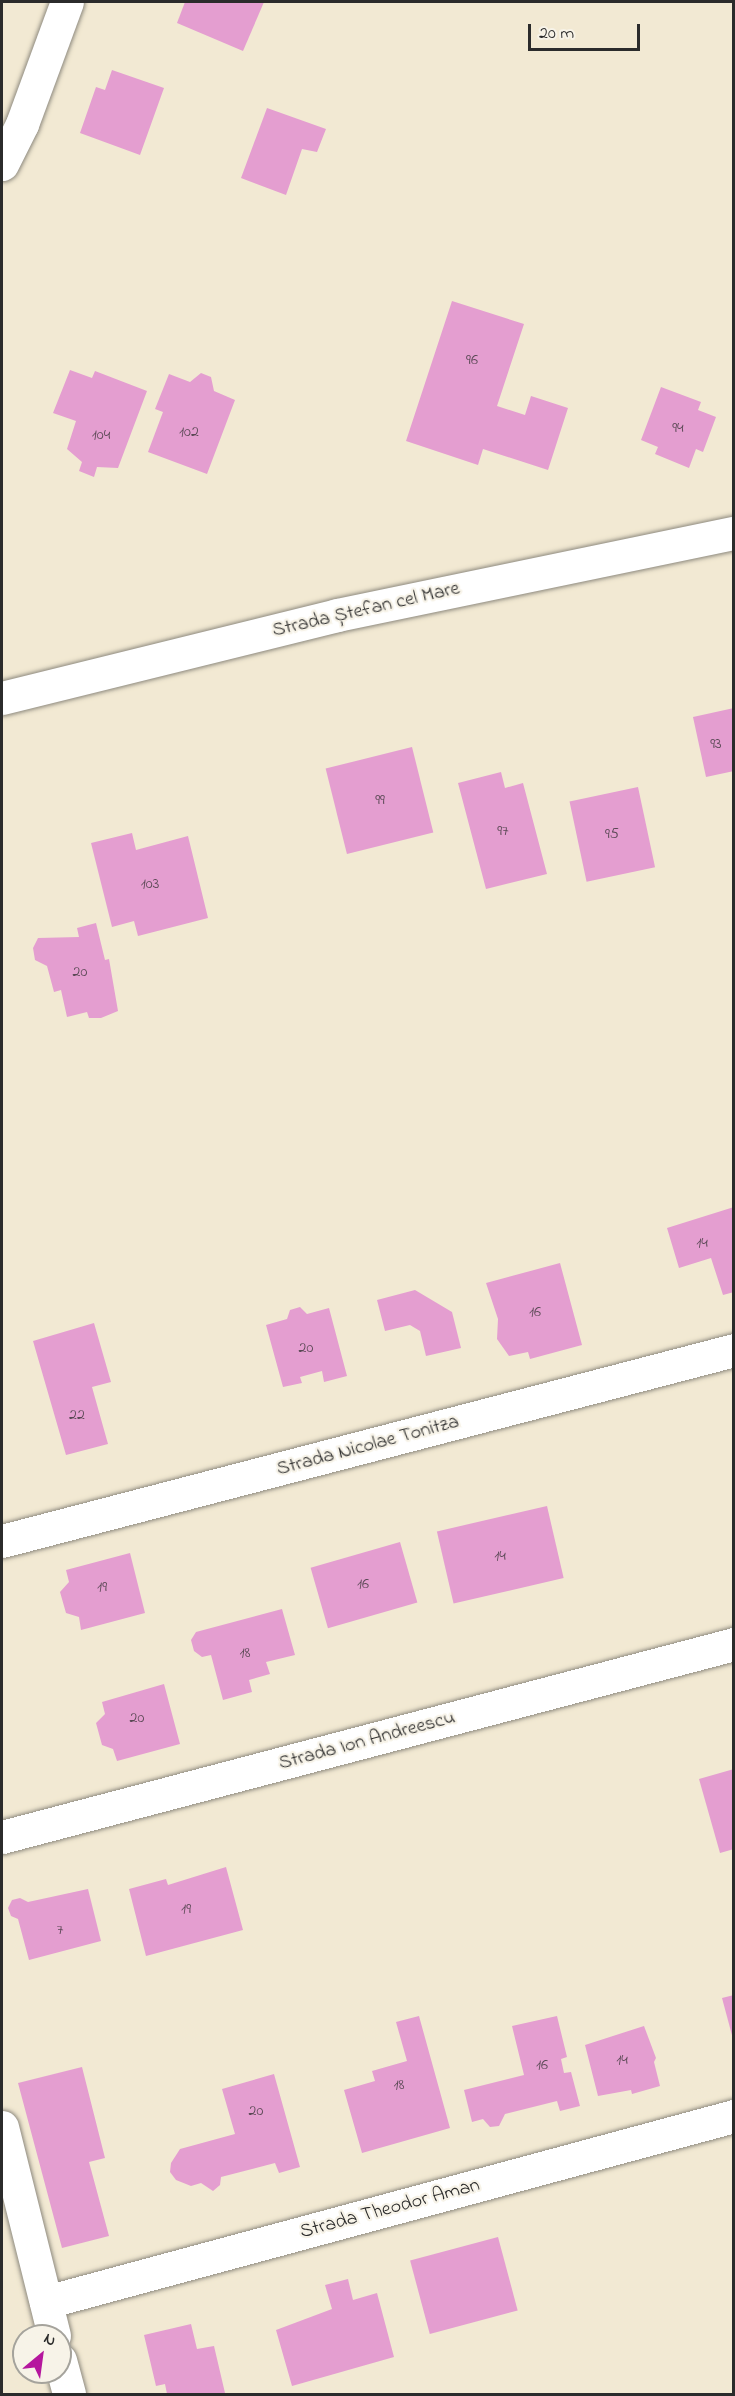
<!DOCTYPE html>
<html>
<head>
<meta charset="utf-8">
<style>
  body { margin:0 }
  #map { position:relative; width:735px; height:2396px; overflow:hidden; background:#f2e9d3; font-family:"Indie Flower",sans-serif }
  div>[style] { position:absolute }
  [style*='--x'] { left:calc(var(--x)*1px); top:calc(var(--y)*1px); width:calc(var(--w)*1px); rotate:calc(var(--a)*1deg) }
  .building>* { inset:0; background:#e49ed0; transform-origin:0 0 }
  .roads { filter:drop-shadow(0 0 2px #8e8a7f) drop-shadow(0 0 2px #8e8a7f) }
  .minor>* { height:33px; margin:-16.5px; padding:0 16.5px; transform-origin:16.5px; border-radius:16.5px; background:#fff }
  .tertiary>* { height:33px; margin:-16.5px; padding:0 16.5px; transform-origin:16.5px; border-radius:16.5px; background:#fff }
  span { translate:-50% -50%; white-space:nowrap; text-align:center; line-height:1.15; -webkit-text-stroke:4.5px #f7f3e8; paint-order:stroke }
  .number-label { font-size:16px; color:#594854 }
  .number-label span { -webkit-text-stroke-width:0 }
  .street-label { font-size:20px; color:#2b2b2b }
  .frame { position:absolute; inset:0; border:3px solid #2b2b2b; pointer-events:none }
  .north { position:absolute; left:12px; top:2324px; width:60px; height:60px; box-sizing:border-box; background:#f7f3e8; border:2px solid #a5a39c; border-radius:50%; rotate:29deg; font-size:16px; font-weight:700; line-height:24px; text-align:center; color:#2b2b2b }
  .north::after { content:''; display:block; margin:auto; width:21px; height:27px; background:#b5179e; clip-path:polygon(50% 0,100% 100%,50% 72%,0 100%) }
  .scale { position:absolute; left:528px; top:24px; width:112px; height:27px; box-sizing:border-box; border:3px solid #2b2b2b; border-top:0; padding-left:8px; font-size:18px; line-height:21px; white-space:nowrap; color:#2b2b2b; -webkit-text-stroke:4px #f7f3e8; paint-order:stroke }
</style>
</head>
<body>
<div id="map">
  <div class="building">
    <div style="clip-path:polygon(185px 2px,264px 2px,243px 51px,177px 23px)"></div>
    <div style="clip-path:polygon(112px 70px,164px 88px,140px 155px,80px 133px,96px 87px,105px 90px)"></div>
    <div style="clip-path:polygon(267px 108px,326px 129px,317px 152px,302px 149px,286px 195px,241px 178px)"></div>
    <div style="clip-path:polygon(452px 301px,524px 324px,497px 406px,525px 415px,531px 396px,568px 408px,548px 470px,483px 449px,478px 465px,406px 441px)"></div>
    <div style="clip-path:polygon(70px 370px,92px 378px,95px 371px,147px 391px,118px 468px,97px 467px,94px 477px,79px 471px,82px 462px,67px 449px,76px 421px,53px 413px)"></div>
    <div style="clip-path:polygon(201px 373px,211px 377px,214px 391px,235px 400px,207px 474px,148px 452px,163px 412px,155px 409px,169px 374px,190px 382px)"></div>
    <div style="clip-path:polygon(661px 387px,701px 402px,698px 410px,716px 417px,703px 452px,696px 449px,689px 468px,655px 454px,658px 447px,641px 440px)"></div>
    <div style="clip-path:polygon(734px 708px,734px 771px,706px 777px,693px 717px)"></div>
    <div style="left:412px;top:747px;width:88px;height:89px;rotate:76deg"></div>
    <div style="clip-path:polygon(501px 772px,505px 788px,523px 783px,547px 874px,486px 889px,458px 783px)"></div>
    <div style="left:638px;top:787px;width:82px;height:70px;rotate:78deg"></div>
    <div style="clip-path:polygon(132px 833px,136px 850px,188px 836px,208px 918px,138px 936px,134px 921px,112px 927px,91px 843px)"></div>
    <div style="clip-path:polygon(96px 923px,105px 960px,109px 959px,118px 1011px,101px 1018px,89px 1018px,87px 1012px,67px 1017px,61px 990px,54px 992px,47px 966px,35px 960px,33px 948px,38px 938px,79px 937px,77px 928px)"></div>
    <div style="clip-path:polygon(734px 1207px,734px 1292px,723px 1295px,711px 1258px,679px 1268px,667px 1228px)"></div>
    <div style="clip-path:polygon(560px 1263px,582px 1345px,530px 1359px,528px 1352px,509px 1356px,497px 1339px,498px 1319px,486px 1283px)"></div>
    <div style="clip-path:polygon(415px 1290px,452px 1312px,461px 1348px,426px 1356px,420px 1331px,410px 1325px,385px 1331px,377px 1300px)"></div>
    <div style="clip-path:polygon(300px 1307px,307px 1314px,329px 1308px,347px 1376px,324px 1382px,322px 1371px,300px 1377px,302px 1383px,283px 1387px,266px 1325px,287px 1319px,290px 1310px)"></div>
    <div style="clip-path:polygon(94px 1323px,111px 1382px,92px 1387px,108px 1444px,66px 1455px,33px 1341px)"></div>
    <div style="left:547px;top:1506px;width:74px;height:113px;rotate:77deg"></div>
    <div style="left:400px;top:1542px;width:63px;height:93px;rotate:74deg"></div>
    <div style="clip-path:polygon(130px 1553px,145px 1613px,81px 1630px,79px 1617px,66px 1613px,60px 1592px,69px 1582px,66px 1570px)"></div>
    <div style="clip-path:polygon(282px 1609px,295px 1655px,266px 1662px,270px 1674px,249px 1680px,252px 1692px,223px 1700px,211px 1655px,202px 1657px,194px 1651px,191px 1640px,196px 1632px)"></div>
    <div style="clip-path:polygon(164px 1684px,180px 1744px,117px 1761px,113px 1749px,102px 1745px,96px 1723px,105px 1714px,102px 1702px)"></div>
    <div style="clip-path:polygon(734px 1769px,734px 1849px,720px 1853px,699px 1779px)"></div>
    <div style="clip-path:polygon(226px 1867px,243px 1930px,146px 1956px,129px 1889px,166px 1879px,168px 1885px)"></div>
    <div style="clip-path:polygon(88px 1889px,101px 1941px,29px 1960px,18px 1919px,11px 1916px,8px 1908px,12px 1900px,20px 1898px,28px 1902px)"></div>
    <div style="clip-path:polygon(734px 1995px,734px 2038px,733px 2039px,722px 1998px)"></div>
    <div style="clip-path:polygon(419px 2016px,450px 2128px,362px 2153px,344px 2090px,375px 2081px,372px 2071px,407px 2061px,396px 2022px)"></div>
    <div style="clip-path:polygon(557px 2016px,567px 2057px,561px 2059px,564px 2073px,571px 2072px,580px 2106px,560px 2111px,557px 2101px,505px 2114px,499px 2126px,490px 2127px,483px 2119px,472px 2122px,464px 2090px,524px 2075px,512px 2026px)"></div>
    <div style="clip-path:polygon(644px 2026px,656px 2058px,654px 2062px,660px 2086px,632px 2094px,631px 2090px,598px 2096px,585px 2045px)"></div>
    <div style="clip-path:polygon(82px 2067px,105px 2158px,89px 2162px,109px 2236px,62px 2248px,18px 2083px)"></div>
    <div style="clip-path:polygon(274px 2074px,300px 2167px,279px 2173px,275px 2163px,221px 2177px,220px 2185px,213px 2191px,201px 2183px,191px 2186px,176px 2180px,170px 2172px,171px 2163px,180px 2149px,235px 2134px,222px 2089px)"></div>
    <div style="left:498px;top:2237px;width:76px;height:91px;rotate:75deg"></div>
    <div style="clip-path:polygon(348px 2279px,353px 2300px,377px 2293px,394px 2357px,292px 2386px,276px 2330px,332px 2309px,325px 2285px)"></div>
    <div style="clip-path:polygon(191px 2324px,197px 2349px,214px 2346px,225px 2393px,167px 2394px,165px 2384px,156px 2386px,144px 2335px)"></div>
  </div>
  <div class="roads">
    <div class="minor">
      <div style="--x:2;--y:164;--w:45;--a:-63.4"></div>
      <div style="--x:22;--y:124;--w:130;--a:-69.8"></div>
      <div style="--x:2;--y:1541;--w:757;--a:-14.62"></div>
      <div style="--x:2;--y:1837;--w:757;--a:-14.77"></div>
      <div style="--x:2;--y:2127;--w:215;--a:76"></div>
      <div style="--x:46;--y:2302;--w:713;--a:-15.13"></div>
      <div style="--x:60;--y:2360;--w:35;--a:75"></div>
    </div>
    <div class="tertiary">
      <div style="--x:2;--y:698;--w:345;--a:-13.9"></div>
      <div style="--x:337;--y:615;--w:405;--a:-11.7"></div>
    </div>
  </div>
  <div class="number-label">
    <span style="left:472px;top:360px">96</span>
    <span style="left:678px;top:428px">94</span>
    <span style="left:189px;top:432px">102</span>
    <span style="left:101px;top:435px">104</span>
    <span style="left:716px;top:744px">93</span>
    <span style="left:380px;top:800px">99</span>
    <span style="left:503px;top:831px">97</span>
    <span style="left:612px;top:834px">95</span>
    <span style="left:150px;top:884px">103</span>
    <span style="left:80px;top:972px">20</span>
    <span style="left:702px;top:1243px">14</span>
    <span style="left:535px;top:1312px">16</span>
    <span style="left:306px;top:1348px">20</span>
    <span style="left:77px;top:1415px">22</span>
    <span style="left:500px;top:1556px">14</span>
    <span style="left:363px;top:1584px">16</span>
    <span style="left:102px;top:1587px">19</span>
    <span style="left:245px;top:1653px">18</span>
    <span style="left:137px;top:1718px">20</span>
    <span style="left:186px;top:1909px">19</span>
    <span style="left:60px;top:1930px">7</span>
    <span style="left:622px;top:2060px">14</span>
    <span style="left:542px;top:2065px">16</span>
    <span style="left:399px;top:2085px">18</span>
    <span style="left:256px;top:2111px">20</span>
  </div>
  <div class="street-label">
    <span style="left:366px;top:610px;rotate:-13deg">Strada Ștefan cel Mare</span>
    <span style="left:368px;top:1446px;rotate:-15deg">Strada Nicolae Tonitza</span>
    <span style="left:367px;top:1741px;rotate:-15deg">Strada Ion Andreescu</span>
    <span style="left:390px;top:2209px;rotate:-15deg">Strada Theodor Aman</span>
  </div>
  <div class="frame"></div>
  <div class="north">N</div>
  <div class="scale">20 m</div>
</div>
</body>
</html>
